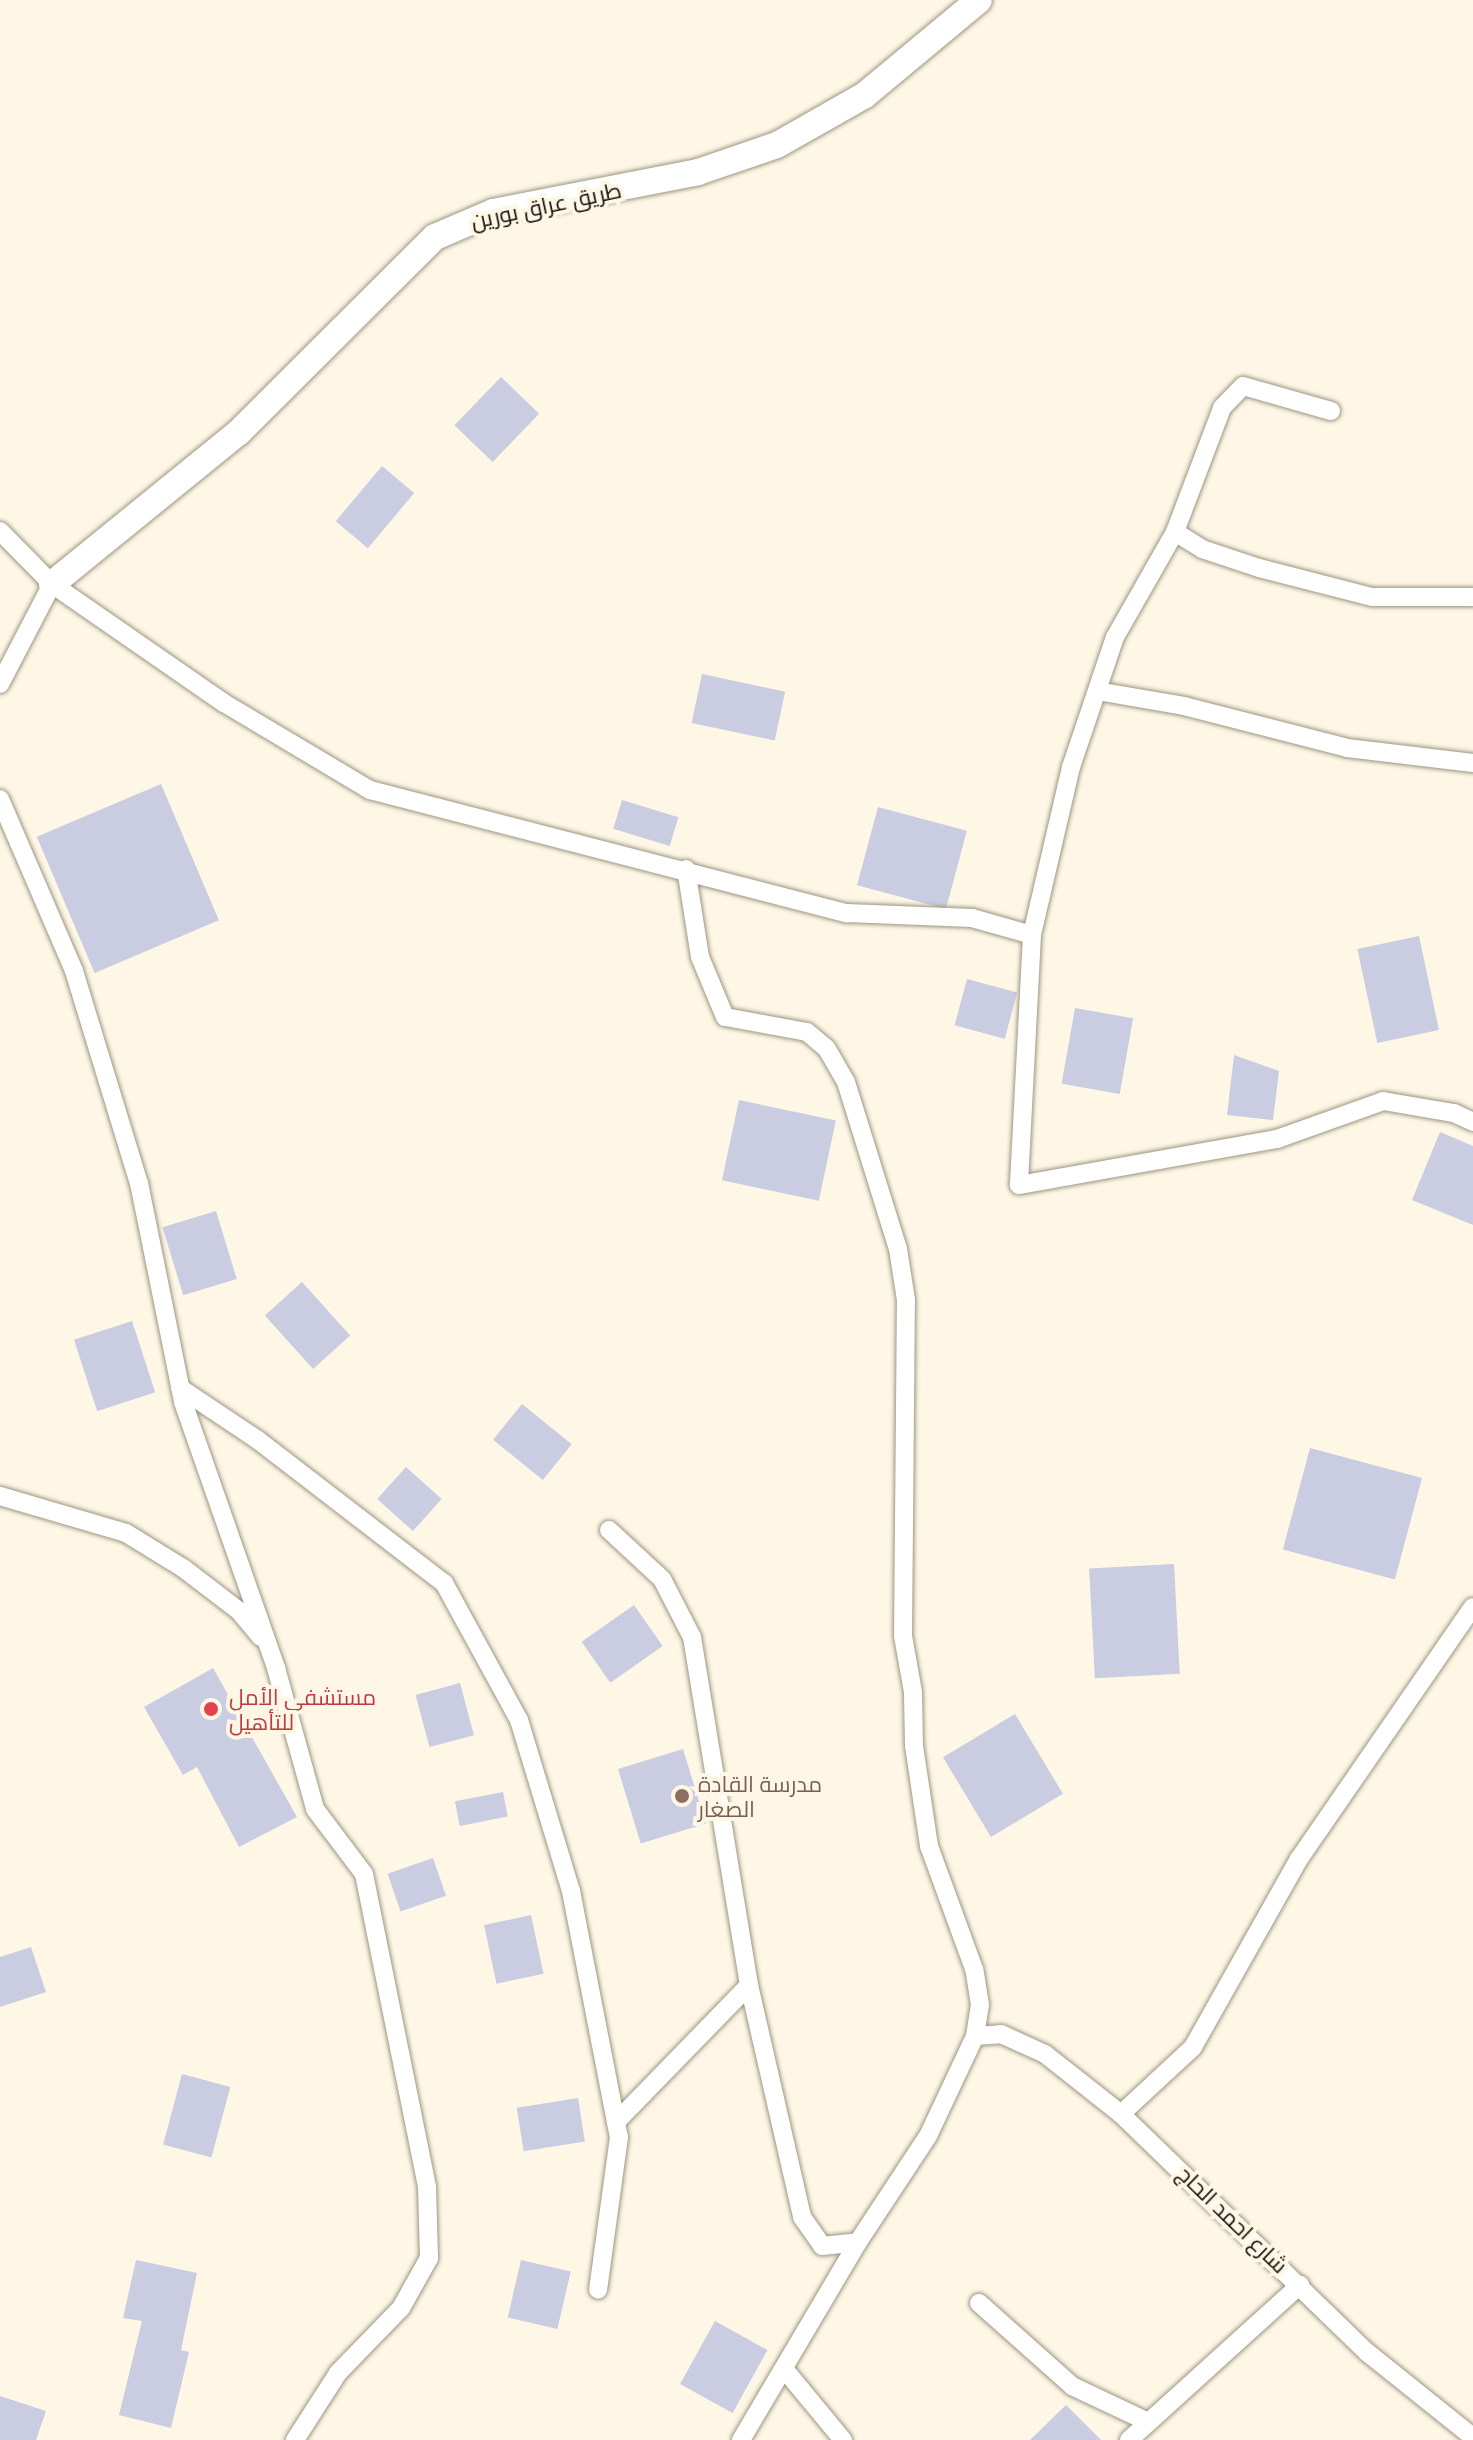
<!DOCTYPE html>
<html>
<head>
<meta charset="utf-8">
<style>
  body { margin:0 }
  #map { position:relative; width:1473px; height:2440px; overflow:hidden; background:#fef7e6; font-family:"Golos Text",Cairo,sans-serif }
  div>[style] { position:absolute }
  [style*='--x'] { left:calc(var(--x)*1px); top:calc(var(--y)*1px); width:calc(var(--w)*1px); rotate:calc(var(--a)*1deg) }
  .building>* { inset:0; background:#cacce2; transform-origin:0 0 }
  .roads { filter:drop-shadow(0 0 2px #9d9581) drop-shadow(0 0 2px #9d9581) }
  .street>* { height:18px; margin:-9px; padding:0 9px; transform-origin:9px; border-radius:9px; background:#fff }
  .secondary>* { height:26px; margin:-13px; padding:0 13px; transform-origin:13px; border-radius:13px; background:#fff }
  .dots>* { width:22px; height:22px; translate:-50% -50%; box-sizing:border-box; border:4px solid #fef7e6; border-radius:50% }
  span { translate:-50% -50%; white-space:nowrap; text-align:center; line-height:1.15; -webkit-text-stroke:8px #fef7e6; paint-order:stroke }
  .street-label { font-size:22px; color:#100d06 }
  .health-label { font-size:22px; color:#be3a42 }
  .left { translate:0 -50%; text-align:left }
  .education-label { font-size:22px; color:#785e54 }
</style>
</head>
<body>
<div id="map">
  <div class="building">
    <div style="left:501px;top:377px;width:53px;height:67px;rotate:44deg"></div>
    <div style="left:382px;top:466px;width:42px;height:72px;rotate:40deg"></div>
    <div style="left:702px;top:674px;width:85px;height:50px;rotate:12deg"></div>
    <div style="left:161px;top:784px;width:148px;height:135px;rotate:67deg"></div>
    <div style="left:622px;top:800px;width:59px;height:30px;rotate:17deg"></div>
    <div style="left:878px;top:807px;width:92px;height:81px;rotate:15deg"></div>
    <div style="left:1419px;top:936px;width:96px;height:63px;rotate:78deg"></div>
    <div style="left:967px;top:979px;width:52px;height:48px;rotate:15deg"></div>
    <div style="left:1075px;top:1008px;width:59px;height:77px;rotate:10deg"></div>
    <div style="clip-path:polygon(1234px 1055px,1279px 1071px,1273px 1120px,1227px 1115px)"></div>
    <div style="left:739px;top:1100px;width:99px;height:82px;rotate:12deg"></div>
    <div style="clip-path:polygon(1440px 1132px,1473px 1146px,1473px 1225px,1412px 1200px)"></div>
    <div style="left:216px;top:1211px;width:71px;height:56px;rotate:73deg"></div>
    <div style="left:302px;top:1282px;width:72px;height:50px;rotate:48deg"></div>
    <div style="left:132px;top:1321px;width:75px;height:61px;rotate:72deg"></div>
    <div style="left:522px;top:1404px;width:64px;height:46px;rotate:39deg"></div>
    <div style="left:1310px;top:1448px;width:116px;height:105px;rotate:15deg"></div>
    <div style="left:406px;top:1467px;width:48px;height:43px;rotate:42deg"></div>
    <div style="left:1174px;top:1564px;width:110px;height:85px;rotate:87deg"></div>
    <div style="left:634px;top:1605px;width:50px;height:64px;rotate:55deg"></div>
    <div style="clip-path:polygon(213px 1668px,297px 1817px,239px 1847px,197px 1767px,183px 1775px,144px 1707px)"></div>
    <div style="left:460px;top:1683px;width:54px;height:46px;rotate:75deg"></div>
    <div style="left:1015px;top:1714px;width:93px;height:84px;rotate:59deg"></div>
    <div style="left:683px;top:1749px;width:78px;height:68px;rotate:73deg"></div>
    <div style="left:503px;top:1792px;width:25px;height:49px;rotate:79deg"></div>
    <div style="left:433px;top:1858px;width:40px;height:48px;rotate:71deg"></div>
    <div style="left:531px;top:1915px;width:60px;height:48px;rotate:78deg"></div>
    <div style="clip-path:polygon(31px 1947px,46px 1992px,0 2007px,0 1957px)"></div>
    <div style="left:182px;top:2074px;width:50px;height:73px;rotate:15deg"></div>
    <div style="left:578px;top:2098px;width:44px;height:62px;rotate:81deg"></div>
    <div style="clip-path:polygon(136px 2260px,197px 2273px,181px 2350px,189px 2352px,171px 2428px,119px 2415px,142px 2321px,123px 2318px)"></div>
    <div style="left:521px;top:2260px;width:51px;height:59px;rotate:13deg"></div>
    <div style="left:715px;top:2321px;width:60px;height:72px;rotate:29deg"></div>
    <div style="clip-path:polygon(0 2396px,46px 2411px,36px 2440px,0 2440px)"></div>
    <div style="clip-path:polygon(1066px 2405px,1101px 2440px,1030px 2440px)"></div>
  </div>
  <div class="roads">
    <div class="street">
      <div style="--x:1331;--y:411;--w:91;--a:-164.1"></div>
      <div style="--x:1243;--y:386;--w:30;--a:134"></div>
      <div style="--x:1222;--y:408;--w:133;--a:110.8"></div>
      <div style="--x:1175;--y:532;--w:121;--a:119.7"></div>
      <div style="--x:1115;--y:637;--w:137;--a:108.7"></div>
      <div style="--x:1071;--y:767;--w:172;--a:103.1"></div>
      <div style="--x:1032;--y:935;--w:250;--a:93"></div>
      <div style="--x:1019;--y:1185;--w:262;--a:-10.1"></div>
      <div style="--x:1277;--y:1139;--w:113;--a:-19.7"></div>
      <div style="--x:1383;--y:1101;--w:72;--a:9.6"></div>
      <div style="--x:1454;--y:1113;--w:21;--a:25"></div>
      <div style="--x:0;--y:531;--w:74;--a:45.5"></div>
      <div style="--x:52;--y:584;--w:209;--a:34.7"></div>
      <div style="--x:224;--y:703;--w:170;--a:30.8"></div>
      <div style="--x:370;--y:790;--w:493;--a:14.5"></div>
      <div style="--x:847;--y:913;--w:125;--a:2.3"></div>
      <div style="--x:972;--y:918;--w:62;--a:15.8"></div>
      <div style="--x:1175;--y:532;--w:32;--a:32"></div>
      <div style="--x:1202;--y:549;--w:60;--a:18.4"></div>
      <div style="--x:1259;--y:568;--w:117;--a:14.4"></div>
      <div style="--x:1372;--y:597;--w:101;--a:0"></div>
      <div style="--x:0;--y:684;--w:113;--a:-62.5"></div>
      <div style="--x:1097;--y:691;--w:88;--a:9.8"></div>
      <div style="--x:1184;--y:706;--w:168;--a:14.4"></div>
      <div style="--x:1347;--y:748;--w:127;--a:6.8"></div>
      <div style="--x:0;--y:799;--w:187;--a:66.7"></div>
      <div style="--x:74;--y:971;--w:222;--a:73"></div>
      <div style="--x:139;--y:1183;--w:223;--a:78.6"></div>
      <div style="--x:183;--y:1402;--w:282;--a:70.7"></div>
      <div style="--x:276;--y:1668;--w:146;--a:74.5"></div>
      <div style="--x:315;--y:1809;--w:81;--a:53"></div>
      <div style="--x:364;--y:1874;--w:318;--a:78.6"></div>
      <div style="--x:427;--y:2186;--w:72;--a:88.4"></div>
      <div style="--x:429;--y:2258;--w:57;--a:119.2"></div>
      <div style="--x:401;--y:2308;--w:91;--a:134.1"></div>
      <div style="--x:338;--y:2373;--w:80;--a:122.7"></div>
      <div style="--x:180;--y:1388;--w:94;--a:33.7"></div>
      <div style="--x:258;--y:1440;--w:235;--a:37.6"></div>
      <div style="--x:444;--y:1583;--w:156;--a:61.3"></div>
      <div style="--x:519;--y:1720;--w:179;--a:73.1"></div>
      <div style="--x:571;--y:1891;--w:251;--a:79"></div>
      <div style="--x:619;--y:2137;--w:154;--a:97.8"></div>
      <div style="--x:0;--y:1496;--w:131;--a:16.4"></div>
      <div style="--x:126;--y:1533;--w:67;--a:31.6"></div>
      <div style="--x:183;--y:1568;--w:71;--a:37.5"></div>
      <div style="--x:239;--y:1611;--w:34;--a:50"></div>
      <div style="--x:609;--y:1530;--w:72;--a:42.8"></div>
      <div style="--x:662;--y:1579;--w:65;--a:62.7"></div>
      <div style="--x:692;--y:1637;--w:353;--a:80.7"></div>
      <div style="--x:749;--y:1985;--w:238;--a:77.1"></div>
      <div style="--x:802;--y:2217;--w:35;--a:55"></div>
      <div style="--x:822;--y:2246;--w:36;--a:-6"></div>
      <div style="--x:858;--y:2242;--w:127;--a:-56.6"></div>
      <div style="--x:928;--y:2136;--w:110;--a:-64.8"></div>
      <div style="--x:975;--y:2036;--w:31;--a:-81"></div>
      <div style="--x:980;--y:2005;--w:36;--a:-99"></div>
      <div style="--x:974;--y:1969;--w:131;--a:-110.1"></div>
      <div style="--x:929;--y:1846;--w:101;--a:-98.5"></div>
      <div style="--x:914;--y:1746;--w:54;--a:-91.1"></div>
      <div style="--x:913;--y:1692;--w:57;--a:-100.1"></div>
      <div style="--x:903;--y:1636;--w:336;--a:-89.5"></div>
      <div style="--x:906;--y:1300;--w:52;--a:-98.9"></div>
      <div style="--x:898;--y:1249;--w:175;--a:-107.3"></div>
      <div style="--x:846;--y:1082;--w:39;--a:-120"></div>
      <div style="--x:826;--y:1048;--w:25;--a:-140"></div>
      <div style="--x:807;--y:1032;--w:83;--a:-169.6"></div>
      <div style="--x:725;--y:1017;--w:65;--a:-112.6"></div>
      <div style="--x:700;--y:957;--w:89;--a:-99"></div>
      <div style="--x:975;--y:2036;--w:26;--a:-4"></div>
      <div style="--x:1001;--y:2034;--w:48;--a:24.4"></div>
      <div style="--x:1045;--y:2054;--w:97;--a:38.3"></div>
      <div style="--x:1121;--y:2114;--w:344;--a:44.1"></div>
      <div style="--x:1368;--y:2353;--w:134;--a:38.7"></div>
      <div style="--x:1121;--y:2114;--w:98;--a:-42.9"></div>
      <div style="--x:1193;--y:2047;--w:216;--a:-60.6"></div>
      <div style="--x:1299;--y:1859;--w:306;--a:-55.4"></div>
      <div style="--x:616;--y:2122;--w:191;--a:-45.8"></div>
      <div style="--x:979;--y:2303;--w:125;--a:41.7"></div>
      <div style="--x:1072;--y:2386;--w:84;--a:25.3"></div>
      <div style="--x:785;--y:2370;--w:91;--a:50.4"></div>
      <div style="--x:741;--y:2440;--w:230;--a:-59.4"></div>
      <div style="--x:1129;--y:2440;--w:231;--a:-42.2"></div>
    </div>
    <div class="secondary">
      <div style="--x:52;--y:584;--w:241;--a:-39.1"></div>
      <div style="--x:239;--y:432;--w:276;--a:-44.9"></div>
      <div style="--x:435;--y:237;--w:63;--a:-23.3"></div>
      <div style="--x:493;--y:212;--w:209;--a:-11"></div>
      <div style="--x:698;--y:172;--w:83;--a:-18.9"></div>
      <div style="--x:777;--y:145;--w:101;--a:-29.6"></div>
      <div style="--x:865;--y:95;--w:148;--a:-39.8"></div>
    </div>
  </div>
  <div class="dots">
    <div style="left:211px;top:1709px;background:#e0444e"></div>
    <div style="left:682px;top:1796px;background:#8d6e63"></div>
  </div>
  <div class="street-label">
    <span style="left:546px;top:205px;rotate:-12deg">طريق عراق بورين</span>
    <span style="left:1233px;top:2219px;rotate:44deg">شارع احمد الحاج</span>
  </div>
  <div class="health-label">
    <span class="left" style="left:229px;top:1709px">مستشفى الأمل<br>للتأهيل</span>
  </div>
  <div class="education-label">
    <span class="left" style="left:698px;top:1796px">مدرسة القادة<br>الصغار</span>
  </div>
</div>
</body>
</html>
